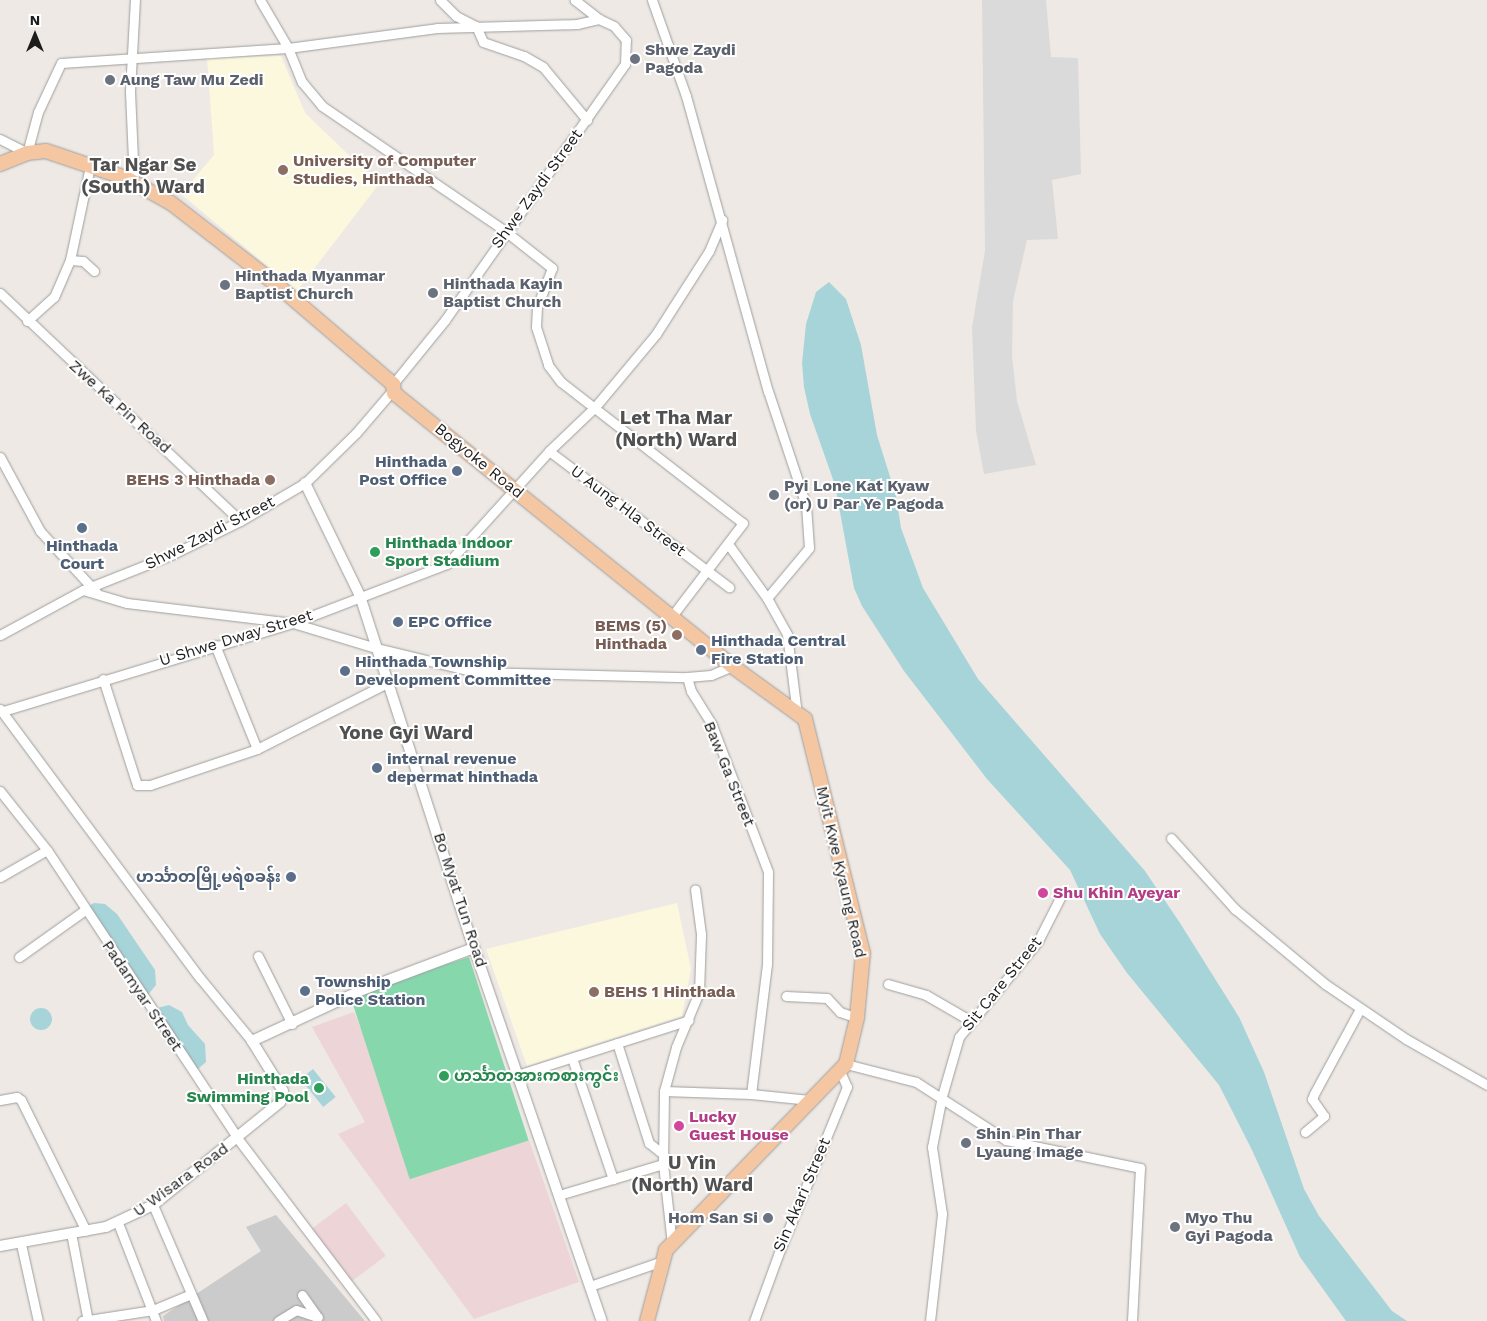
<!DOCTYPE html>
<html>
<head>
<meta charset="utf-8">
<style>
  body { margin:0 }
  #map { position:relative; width:1487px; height:1321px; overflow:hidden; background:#eee9e4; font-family:"Work Sans","Noto Sans Myanmar",sans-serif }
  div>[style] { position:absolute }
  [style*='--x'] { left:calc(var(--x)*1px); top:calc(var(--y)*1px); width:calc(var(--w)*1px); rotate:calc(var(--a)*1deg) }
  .residential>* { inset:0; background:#dbdada }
  .commercial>* { inset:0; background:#edd4d6; transform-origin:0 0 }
  .education>* { inset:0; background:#fcf8de }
  .religious>* { inset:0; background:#cbcbcb }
  .pitch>* { inset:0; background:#87d7ad; transform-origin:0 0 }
  .water>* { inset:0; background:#a7d4d8; transform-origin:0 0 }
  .round { border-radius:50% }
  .roads { filter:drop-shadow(0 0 1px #9e9e9e) drop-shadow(0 0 1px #9e9e9e) }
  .minor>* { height:9px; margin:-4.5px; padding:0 4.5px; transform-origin:4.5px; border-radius:4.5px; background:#fff }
  .tertiary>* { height:10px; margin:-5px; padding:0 5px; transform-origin:5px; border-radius:5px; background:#fff }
  .primary>* { height:14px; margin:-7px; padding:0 7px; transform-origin:7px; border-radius:7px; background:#f4c6a2 }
  .dots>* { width:14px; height:14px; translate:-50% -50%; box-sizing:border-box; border:2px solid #fff; border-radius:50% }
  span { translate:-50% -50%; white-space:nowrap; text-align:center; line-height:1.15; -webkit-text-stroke:4px #fff; paint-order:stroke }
  .worship-label { font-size:16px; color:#5b616d; font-weight:700 }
  .left { translate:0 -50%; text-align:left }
  .right { translate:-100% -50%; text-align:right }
  .education-label { font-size:16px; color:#785e54; font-weight:700 }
  .street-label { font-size:16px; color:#1d1d1d }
  .service-label { font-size:16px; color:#4e5e75; font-weight:700 }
  .leisure-label { font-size:16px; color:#27864d; font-weight:700 }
  .hotel-label { font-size:16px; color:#b23c85; font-weight:700 }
  .quarter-label { font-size:19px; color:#505050; font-weight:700 }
  .north { position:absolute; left:10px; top:10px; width:50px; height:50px; -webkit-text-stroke:4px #fff; paint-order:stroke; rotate:0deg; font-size:14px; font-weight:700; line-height:20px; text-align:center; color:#1d1d1d }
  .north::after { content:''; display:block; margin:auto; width:18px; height:22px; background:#1d1d1d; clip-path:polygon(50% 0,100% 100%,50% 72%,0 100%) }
</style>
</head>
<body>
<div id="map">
  <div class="residential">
    <div style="clip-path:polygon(982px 0,1046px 0,1051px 57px,1078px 58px,1081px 174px,1052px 180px,1058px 239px,1027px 240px,1013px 301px,1012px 356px,1017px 401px,1036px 465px,984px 474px,976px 431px,972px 327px,985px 251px)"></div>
  </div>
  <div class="commercial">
    <div style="clip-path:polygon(354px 1012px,421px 1175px,529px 1140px,579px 1282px,474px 1319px,338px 1134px,365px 1122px,312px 1027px)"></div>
    <div style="left:346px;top:1203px;width:66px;height:48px;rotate:53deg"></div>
  </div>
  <div class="education">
    <div style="clip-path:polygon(281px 56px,305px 113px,379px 184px,297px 291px,181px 194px,214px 155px,207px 58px)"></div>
    <div style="clip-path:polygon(677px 903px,691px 969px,682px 1016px,527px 1066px,486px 949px)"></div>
  </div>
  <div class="religious">
    <div style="clip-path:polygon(276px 1215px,365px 1321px,164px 1321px,163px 1316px,261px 1251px,246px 1227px)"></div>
  </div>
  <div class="pitch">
    <div style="left:469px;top:957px;width:193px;height:125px;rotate:72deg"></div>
  </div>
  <div class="water">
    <div style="clip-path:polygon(829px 282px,846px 299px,861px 345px,877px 435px,896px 496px,901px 528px,923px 588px,978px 679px,1145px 871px,1180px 923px,1239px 1017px,1264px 1072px,1304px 1189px,1319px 1216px,1392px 1311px,1407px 1321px,1346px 1321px,1300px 1257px,1252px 1150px,1219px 1085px,1127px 973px,1100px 934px,1070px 870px,987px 779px,904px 671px,862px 606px,854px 588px,835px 485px,810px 414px,804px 387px,802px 363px,806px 324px,816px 292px)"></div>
    <div style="clip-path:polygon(94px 903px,105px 904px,117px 914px,155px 970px,156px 985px,146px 997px,99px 930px,90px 923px,85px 913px,87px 907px)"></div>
    <div style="clip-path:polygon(169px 1005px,182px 1012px,188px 1025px,205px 1044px,206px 1062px,191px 1075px,153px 1016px,157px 1008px)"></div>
    <div class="round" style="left:30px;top:1008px;width:22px;height:22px"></div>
    <div style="left:313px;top:1069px;width:36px;height:16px;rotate:51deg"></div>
  </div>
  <div class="roads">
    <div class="minor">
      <div style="--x:260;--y:0;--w:56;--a:59.7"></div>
      <div style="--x:288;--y:48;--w:37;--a:68"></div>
      <div style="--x:302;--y:82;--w:31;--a:50"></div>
      <div style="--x:322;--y:106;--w:222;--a:34.3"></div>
      <div style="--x:505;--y:231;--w:60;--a:38.2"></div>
      <div style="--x:552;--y:268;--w:42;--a:111"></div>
      <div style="--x:537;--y:307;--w:20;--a:93"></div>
      <div style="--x:536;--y:327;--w:40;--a:72"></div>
      <div style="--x:548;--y:365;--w:21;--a:53"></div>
      <div style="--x:561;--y:382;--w:230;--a:37.8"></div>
      <div style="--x:743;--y:523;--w:117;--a:127.4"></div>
      <div style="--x:440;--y:0;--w:23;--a:45"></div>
      <div style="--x:456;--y:16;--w:22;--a:27"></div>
      <div style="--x:476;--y:26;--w:17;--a:66"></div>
      <div style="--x:483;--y:42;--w:43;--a:18.9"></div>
      <div style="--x:524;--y:56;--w:22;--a:30"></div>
      <div style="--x:543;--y:67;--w:69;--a:50.3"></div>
      <div style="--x:652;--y:0;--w:102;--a:70.5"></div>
      <div style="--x:686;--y:96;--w:306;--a:74.5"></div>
      <div style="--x:768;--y:391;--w:120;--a:71.6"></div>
      <div style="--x:806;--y:505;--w:43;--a:86"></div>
      <div style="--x:809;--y:548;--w:65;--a:130"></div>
      <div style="--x:0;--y:139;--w:30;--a:27"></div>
      <div style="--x:27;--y:153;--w:42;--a:-75"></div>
      <div style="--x:38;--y:112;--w:54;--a:-64.9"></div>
      <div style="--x:61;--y:63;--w:227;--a:-3.8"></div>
      <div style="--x:288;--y:48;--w:150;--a:-7.6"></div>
      <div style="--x:437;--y:28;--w:140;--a:-1.6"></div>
      <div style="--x:577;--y:24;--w:23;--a:-13"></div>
      <div style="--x:134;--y:183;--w:92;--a:-92.5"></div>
      <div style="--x:130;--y:91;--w:91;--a:-86.9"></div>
      <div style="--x:70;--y:260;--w:13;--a:4"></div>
      <div style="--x:83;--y:261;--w:15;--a:42"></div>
      <div style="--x:0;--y:293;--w:331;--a:43.5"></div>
      <div style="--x:27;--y:321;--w:36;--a:-42"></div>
      <div style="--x:54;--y:297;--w:40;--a:-66.6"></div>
      <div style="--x:70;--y:260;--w:96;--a:-78"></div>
      <div style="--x:393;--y:384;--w:82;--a:-50.9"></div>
      <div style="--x:445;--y:320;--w:313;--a:-54.9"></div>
      <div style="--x:625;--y:64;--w:24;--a:-88"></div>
      <div style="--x:626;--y:40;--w:18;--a:-131"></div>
      <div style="--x:614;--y:26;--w:17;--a:-155"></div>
      <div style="--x:599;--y:19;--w:31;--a:-142"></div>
      <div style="--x:549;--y:451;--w:226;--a:37.1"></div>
      <div style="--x:0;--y:457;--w:84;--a:61.6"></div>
      <div style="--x:40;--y:531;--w:83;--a:47.4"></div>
      <div style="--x:728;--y:544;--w:67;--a:54.2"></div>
      <div style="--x:767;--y:598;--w:41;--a:60.9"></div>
      <div style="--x:787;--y:634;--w:81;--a:82.9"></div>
      <div style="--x:83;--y:590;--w:46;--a:16.5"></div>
      <div style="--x:127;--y:603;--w:167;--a:6.9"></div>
      <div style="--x:293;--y:623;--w:87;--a:16.8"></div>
      <div style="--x:376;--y:648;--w:103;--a:13.5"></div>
      <div style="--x:476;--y:672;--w:211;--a:1.4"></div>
      <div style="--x:687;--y:677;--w:24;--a:-5"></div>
      <div style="--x:711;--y:675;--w:23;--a:-23"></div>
      <div style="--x:0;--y:635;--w:94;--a:-28.5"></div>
      <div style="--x:83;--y:590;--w:95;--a:-21.7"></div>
      <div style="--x:171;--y:555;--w:77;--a:-26.2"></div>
      <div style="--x:240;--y:521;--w:75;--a:-30.3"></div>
      <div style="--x:305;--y:483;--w:71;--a:-44.4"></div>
      <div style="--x:356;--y:433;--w:55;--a:-49.4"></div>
      <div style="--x:215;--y:645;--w:112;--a:68"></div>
      <div style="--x:257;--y:749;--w:146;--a:-26.9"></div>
      <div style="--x:687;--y:677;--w:15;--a:74"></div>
      <div style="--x:691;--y:691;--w:40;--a:58"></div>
      <div style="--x:712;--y:725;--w:157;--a:69.1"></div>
      <div style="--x:768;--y:872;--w:92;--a:90.6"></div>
      <div style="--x:767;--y:964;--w:131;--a:97"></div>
      <div style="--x:103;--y:679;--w:111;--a:72.2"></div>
      <div style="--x:137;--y:785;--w:13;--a:0"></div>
      <div style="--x:150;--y:785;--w:113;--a:-18.6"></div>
      <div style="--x:0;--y:709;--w:335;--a:53.4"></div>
      <div style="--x:200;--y:978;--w:82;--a:50.5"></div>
      <div style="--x:0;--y:712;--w:306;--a:-16.9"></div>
      <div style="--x:293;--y:623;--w:165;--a:-21"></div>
      <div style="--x:447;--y:564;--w:152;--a:-47.9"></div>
      <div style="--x:549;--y:451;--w:64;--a:-43.7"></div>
      <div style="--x:595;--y:407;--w:95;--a:-50.1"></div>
      <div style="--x:656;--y:334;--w:98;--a:-57.4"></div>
      <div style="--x:709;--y:251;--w:34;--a:-67"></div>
      <div style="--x:0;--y:791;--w:75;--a:51.5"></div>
      <div style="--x:47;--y:850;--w:346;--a:56.5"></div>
      <div style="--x:238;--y:1139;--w:228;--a:52.8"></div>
      <div style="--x:1171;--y:838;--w:96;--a:48"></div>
      <div style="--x:1235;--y:909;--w:117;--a:39.8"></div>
      <div style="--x:1325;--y:984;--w:98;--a:34.2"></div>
      <div style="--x:1406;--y:1039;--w:93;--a:29.6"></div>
      <div style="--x:0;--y:877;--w:54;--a:-29.9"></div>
      <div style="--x:258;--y:956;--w:76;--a:63.4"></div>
      <div style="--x:19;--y:957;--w:81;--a:-35.5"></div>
      <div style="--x:888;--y:984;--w:40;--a:16"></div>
      <div style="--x:926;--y:995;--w:52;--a:30"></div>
      <div style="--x:786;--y:996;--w:41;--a:2.8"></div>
      <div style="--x:827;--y:998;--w:19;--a:47"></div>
      <div style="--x:840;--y:1012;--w:18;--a:19"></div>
      <div style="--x:617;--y:1043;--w:105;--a:72.3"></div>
      <div style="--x:649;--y:1143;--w:18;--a:38"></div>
      <div style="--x:572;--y:1058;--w:128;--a:71.3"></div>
      <div style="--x:846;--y:1064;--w:72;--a:14.4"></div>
      <div style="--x:916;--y:1082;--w:107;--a:32.8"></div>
      <div style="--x:1006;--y:1140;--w:137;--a:11.8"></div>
      <div style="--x:1140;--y:1168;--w:153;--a:93"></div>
      <div style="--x:520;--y:1074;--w:177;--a:-17.7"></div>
      <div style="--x:664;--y:1091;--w:87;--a:2"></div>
      <div style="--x:751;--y:1094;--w:59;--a:5.8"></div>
      <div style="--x:0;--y:1100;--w:17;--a:-10"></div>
      <div style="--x:17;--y:1097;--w:5;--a:37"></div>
      <div style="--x:21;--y:1100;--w:146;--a:63.6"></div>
      <div style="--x:1305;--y:1132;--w:25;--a:-40"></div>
      <div style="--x:1324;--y:1116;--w:21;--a:-125"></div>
      <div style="--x:1312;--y:1099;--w:5;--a:-68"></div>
      <div style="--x:1314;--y:1094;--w:97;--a:-61.6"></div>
      <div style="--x:559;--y:1195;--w:109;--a:-16.6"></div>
      <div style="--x:153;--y:1205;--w:126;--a:66.7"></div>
      <div style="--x:118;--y:1223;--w:105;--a:68.8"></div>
      <div style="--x:71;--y:1233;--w:90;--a:79.1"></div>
      <div style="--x:21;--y:1244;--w:79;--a:77.6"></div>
      <div style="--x:672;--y:1244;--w:81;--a:-96.4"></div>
      <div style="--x:663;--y:1164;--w:73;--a:-89.2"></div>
      <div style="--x:664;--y:1091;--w:46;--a:-74.7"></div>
      <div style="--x:676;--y:1047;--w:60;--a:-67.3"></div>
      <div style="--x:699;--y:992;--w:58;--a:-88"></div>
      <div style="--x:701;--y:934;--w:45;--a:-97.6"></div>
      <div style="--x:590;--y:1286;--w:76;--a:-19.1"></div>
      <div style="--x:302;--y:1295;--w:24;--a:55"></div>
      <div style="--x:82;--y:1321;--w:72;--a:-8.8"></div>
      <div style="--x:153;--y:1310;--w:41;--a:-22.8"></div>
      <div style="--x:278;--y:1321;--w:21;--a:-31"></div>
      <div style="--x:296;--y:1310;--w:23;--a:18"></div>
      <div style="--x:754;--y:1321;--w:70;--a:-70"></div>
      <div style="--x:778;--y:1255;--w:182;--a:-67.7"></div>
      <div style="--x:847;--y:1087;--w:17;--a:-114"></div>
      <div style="--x:930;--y:1321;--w:108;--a:-83.6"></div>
      <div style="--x:942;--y:1214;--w:68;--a:-98.5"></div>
      <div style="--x:932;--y:1147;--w:52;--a:-78.9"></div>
      <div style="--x:942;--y:1096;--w:61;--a:-73.9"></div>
      <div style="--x:959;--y:1037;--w:124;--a:-50.5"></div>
      <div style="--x:1038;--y:941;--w:55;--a:-63"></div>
    </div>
    <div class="tertiary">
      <div style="--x:305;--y:483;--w:126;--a:64"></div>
      <div style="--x:360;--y:596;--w:370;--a:72.1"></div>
      <div style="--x:474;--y:948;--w:394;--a:71.1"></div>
      <div style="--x:0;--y:1246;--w:108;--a:-10.2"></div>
      <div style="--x:106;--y:1227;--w:52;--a:-25.1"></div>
      <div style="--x:153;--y:1205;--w:164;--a:-39"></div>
      <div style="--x:280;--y:1102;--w:11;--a:-75"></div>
      <div style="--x:283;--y:1091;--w:59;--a:-121.8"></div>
      <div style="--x:252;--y:1041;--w:121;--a:-24.9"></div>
      <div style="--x:362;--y:990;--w:120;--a:-20.6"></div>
    </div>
    <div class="primary">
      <div style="--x:0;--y:164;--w:29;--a:-22"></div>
      <div style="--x:27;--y:153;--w:19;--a:-6"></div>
      <div style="--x:46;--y:151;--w:84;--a:18.6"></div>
      <div style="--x:126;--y:178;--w:51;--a:29.1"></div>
      <div style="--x:171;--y:203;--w:134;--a:37.7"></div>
      <div style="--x:277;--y:285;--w:153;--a:40.5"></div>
      <div style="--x:393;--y:384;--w:9;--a:84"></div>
      <div style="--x:394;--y:393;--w:434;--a:38.9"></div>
      <div style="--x:732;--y:666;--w:90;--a:36"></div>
      <div style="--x:805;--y:719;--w:241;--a:76.1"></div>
      <div style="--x:863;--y:953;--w:65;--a:95.3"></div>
      <div style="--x:857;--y:1018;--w:47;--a:103.4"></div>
      <div style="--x:846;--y:1064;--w:259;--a:134.1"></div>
      <div style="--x:666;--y:1250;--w:73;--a:105"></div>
    </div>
  </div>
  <div class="dots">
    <div style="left:635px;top:59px;background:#6b7280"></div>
    <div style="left:110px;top:80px;background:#6b7280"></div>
    <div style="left:283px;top:170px;background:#8d6e63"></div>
    <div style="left:225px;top:285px;background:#6b7280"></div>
    <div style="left:433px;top:293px;background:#6b7280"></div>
    <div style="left:457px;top:471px;background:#5c6f8a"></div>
    <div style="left:270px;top:480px;background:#8d6e63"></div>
    <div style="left:774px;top:495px;background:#6b7280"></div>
    <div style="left:82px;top:528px;background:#5c6f8a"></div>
    <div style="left:375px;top:552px;background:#2e9e5b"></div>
    <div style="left:398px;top:622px;background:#5c6f8a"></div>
    <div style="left:677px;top:635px;background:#8d6e63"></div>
    <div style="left:701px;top:650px;background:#5c6f8a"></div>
    <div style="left:345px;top:671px;background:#5c6f8a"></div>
    <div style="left:377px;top:768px;background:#5c6f8a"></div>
    <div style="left:291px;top:877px;background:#5c6f8a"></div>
    <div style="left:1043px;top:893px;background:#d1479c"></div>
    <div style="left:305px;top:991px;background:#5c6f8a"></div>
    <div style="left:594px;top:992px;background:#8d6e63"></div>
    <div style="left:444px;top:1076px;background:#2e9e5b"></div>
    <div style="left:319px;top:1088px;background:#2e9e5b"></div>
    <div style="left:679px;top:1126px;background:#d1479c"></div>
    <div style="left:966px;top:1143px;background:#6b7280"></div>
    <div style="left:768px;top:1218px;background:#6b7280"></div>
    <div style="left:1175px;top:1227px;background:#6b7280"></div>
  </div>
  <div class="worship-label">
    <span class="left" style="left:645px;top:59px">Shwe Zaydi<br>Pagoda</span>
    <span class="left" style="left:120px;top:80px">Aung Taw Mu Zedi</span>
    <span class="left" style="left:235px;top:285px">Hinthada Myanmar<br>Baptist Church</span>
    <span class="left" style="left:443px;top:293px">Hinthada Kayin<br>Baptist Church</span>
    <span class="left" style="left:784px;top:495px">Pyi Lone Kat Kyaw<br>(or) U Par Ye Pagoda</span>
    <span class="left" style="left:976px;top:1143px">Shin Pin Thar<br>Lyaung Image</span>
    <span class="right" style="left:758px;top:1218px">Hom San Si</span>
    <span class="left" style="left:1185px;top:1227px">Myo Thu<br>Gyi Pagoda</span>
  </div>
  <div class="education-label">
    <span class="left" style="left:293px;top:170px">University of Computer<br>Studies, Hinthada</span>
    <span class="right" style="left:260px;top:480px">BEHS 3 Hinthada</span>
    <span class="right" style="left:667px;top:635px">BEMS (5)<br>Hinthada</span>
    <span class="left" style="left:604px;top:992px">BEHS 1 Hinthada</span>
  </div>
  <div class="street-label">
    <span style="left:537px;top:189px;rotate:-54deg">Shwe Zaydi Street</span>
    <span style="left:120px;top:407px;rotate:42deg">Zwe Ka Pin Road</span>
    <span style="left:479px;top:461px;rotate:39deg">Bogyoke Road</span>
    <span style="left:628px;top:511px;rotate:37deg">U Aung Hla Street</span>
    <span style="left:210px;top:533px;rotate:-27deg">Shwe Zaydi Street</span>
    <span style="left:236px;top:638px;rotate:-17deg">U Shwe Dway Street</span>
    <span style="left:729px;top:774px;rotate:68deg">Baw Ga Street</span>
    <span style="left:841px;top:872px;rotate:77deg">Myit Kwe Kyaung Road</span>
    <span style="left:460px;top:900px;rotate:72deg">Bo Myat Tun Road</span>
    <span style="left:1002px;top:984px;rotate:-51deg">Sit Care Street</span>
    <span style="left:142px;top:996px;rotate:56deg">Padamyar Street</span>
    <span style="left:181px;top:1180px;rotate:-36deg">U Wisara Road</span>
    <span style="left:802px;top:1195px;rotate:-67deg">Sin Akari Street</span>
  </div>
  <div class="service-label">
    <span class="right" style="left:447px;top:471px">Hinthada<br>Post Office</span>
    <span style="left:82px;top:555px">Hinthada<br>Court</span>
    <span class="left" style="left:408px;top:622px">EPC Office</span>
    <span class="left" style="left:711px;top:650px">Hinthada Central<br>Fire Station</span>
    <span class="left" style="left:355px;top:671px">Hinthada Township<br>Development Committee</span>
    <span class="left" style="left:387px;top:768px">internal revenue<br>depermat hinthada</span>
    <span class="right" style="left:281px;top:877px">ဟင်္သာတမြို့မရဲစခန်း</span>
    <span class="left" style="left:315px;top:991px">Township<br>Police Station</span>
  </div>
  <div class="leisure-label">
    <span class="left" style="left:385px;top:552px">Hinthada Indoor<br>Sport Stadium</span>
    <span class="left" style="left:454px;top:1076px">ဟင်္သာတအားကစားကွင်း</span>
    <span class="right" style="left:309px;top:1088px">Hinthada<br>Swimming Pool</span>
  </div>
  <div class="hotel-label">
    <span class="left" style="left:1053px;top:893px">Shu Khin Ayeyar</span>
    <span class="left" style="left:689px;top:1126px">Lucky<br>Guest House</span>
  </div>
  <div class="quarter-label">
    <span style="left:143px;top:176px">Tar Ngar Se<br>(South) Ward</span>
    <span style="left:676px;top:429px">Let Tha Mar<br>(North) Ward</span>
    <span style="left:406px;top:733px">Yone Gyi Ward</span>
    <span style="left:692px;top:1174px">U Yin<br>(North) Ward</span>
  </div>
  <div class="north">N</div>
</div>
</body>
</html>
